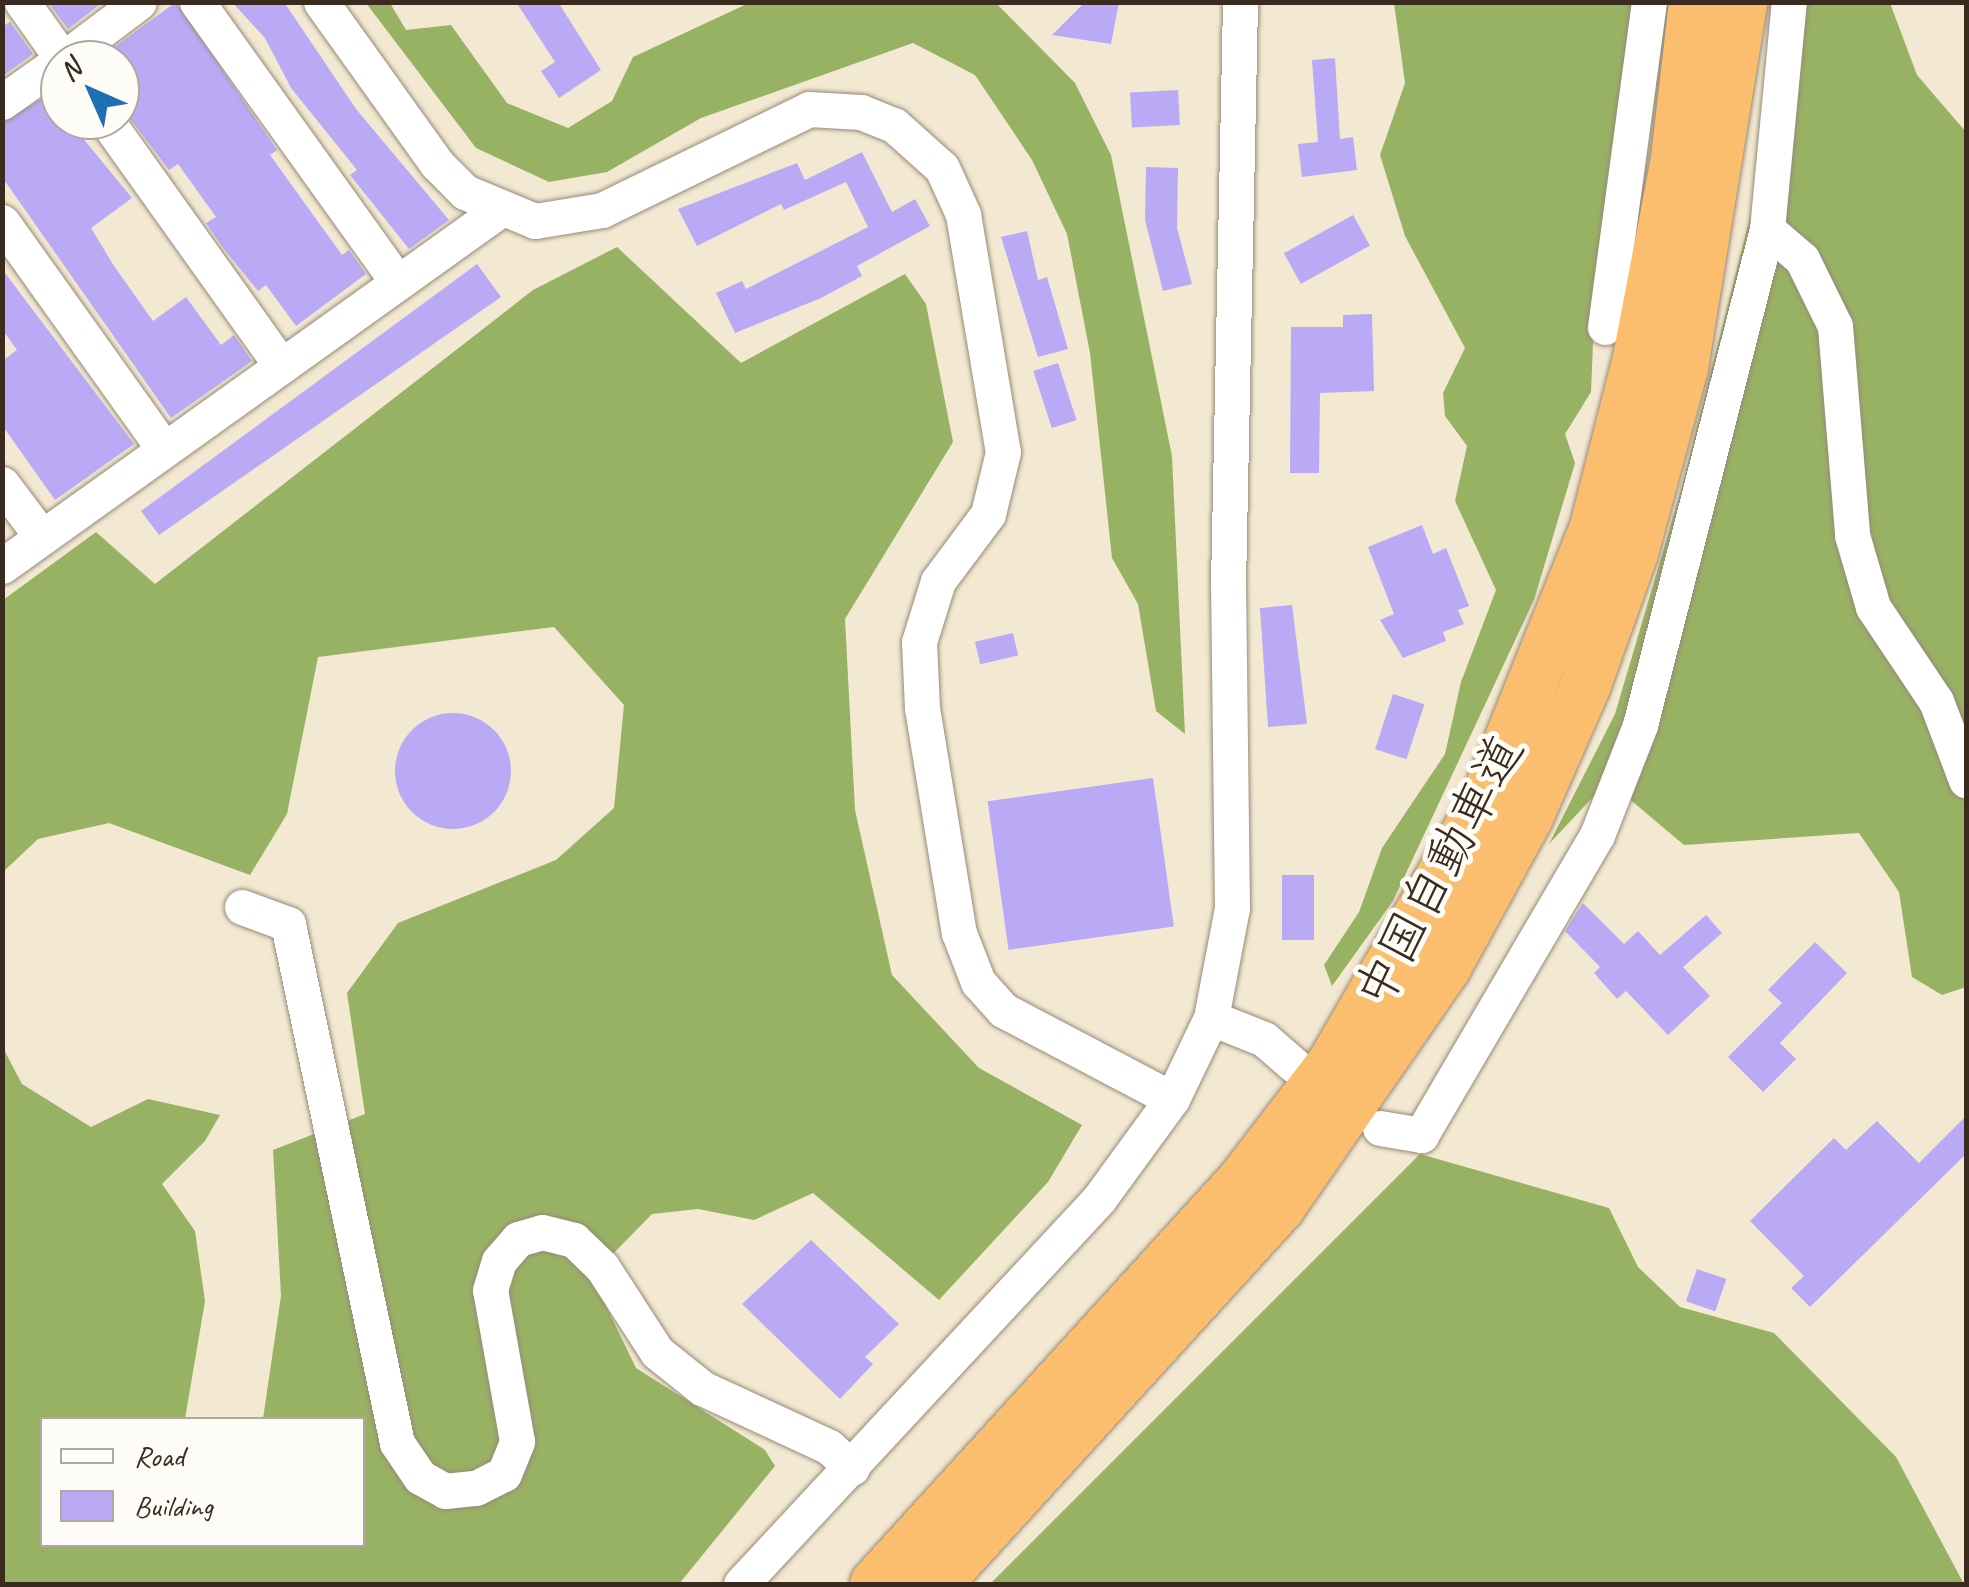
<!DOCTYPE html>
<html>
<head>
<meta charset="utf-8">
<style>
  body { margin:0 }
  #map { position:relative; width:1969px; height:1587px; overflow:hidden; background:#f3e9d2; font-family:Caveat,"Klee One",sans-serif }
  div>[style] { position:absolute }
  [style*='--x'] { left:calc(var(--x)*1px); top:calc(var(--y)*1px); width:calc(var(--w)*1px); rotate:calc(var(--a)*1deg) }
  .forest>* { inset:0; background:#98b264 }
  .building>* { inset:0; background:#baaaf6; transform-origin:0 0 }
  .round { border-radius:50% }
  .roads { filter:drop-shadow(0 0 2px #978a78) drop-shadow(0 0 2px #978a78) }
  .minor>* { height:35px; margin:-17.5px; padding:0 17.5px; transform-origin:17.5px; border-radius:17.5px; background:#fff }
  .highway>* { height:50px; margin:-25px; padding:0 25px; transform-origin:25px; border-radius:25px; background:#fbbe6e }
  span { translate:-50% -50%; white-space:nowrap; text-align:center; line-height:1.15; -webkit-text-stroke:10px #fdfcf7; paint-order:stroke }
  .street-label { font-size:50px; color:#3b2a1e }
  .frame { position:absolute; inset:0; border:5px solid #3b2a1e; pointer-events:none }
  .legend { position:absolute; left:40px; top:1417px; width:325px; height:130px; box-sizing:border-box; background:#fdfcf7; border:2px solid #afa8a0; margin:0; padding:12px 18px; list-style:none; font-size:30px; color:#3b2a1e }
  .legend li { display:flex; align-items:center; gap:20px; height:50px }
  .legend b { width:50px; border:2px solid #afa8a0 }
  .north { position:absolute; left:40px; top:40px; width:100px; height:100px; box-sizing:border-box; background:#fdfcf7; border:2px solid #afa8a0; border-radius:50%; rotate:315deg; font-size:28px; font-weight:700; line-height:40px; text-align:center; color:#3b2a1e }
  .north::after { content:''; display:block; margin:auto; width:35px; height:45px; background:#1f6fb2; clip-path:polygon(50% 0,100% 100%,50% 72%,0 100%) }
</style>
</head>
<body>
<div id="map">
  <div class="forest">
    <div style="clip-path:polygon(366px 3px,390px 3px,406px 30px,451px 25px,507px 103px,568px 128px,612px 101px,633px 57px,749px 3px,996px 3px,1075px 83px,1111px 155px,1172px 456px,1185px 734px,1156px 711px,1138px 604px,1112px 558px,1090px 353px,1067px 234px,1032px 160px,975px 75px,913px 43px,701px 118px,607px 172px,549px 182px,476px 148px)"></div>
    <div style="clip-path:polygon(1394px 3px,1665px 3px,1595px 295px,1591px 392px,1565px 434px,1575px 463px,1534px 600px,1393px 901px,1332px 986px,1324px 965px,1359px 912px,1382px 848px,1445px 754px,1461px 682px,1496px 590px,1455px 501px,1467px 446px,1445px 416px,1443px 393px,1465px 348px,1405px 236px,1380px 155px,1405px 83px)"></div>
    <div style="clip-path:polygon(1804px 3px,1890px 3px,1917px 75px,1966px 132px,1966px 987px,1942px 995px,1912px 977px,1899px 892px,1859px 833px,1684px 845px,1608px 781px,1549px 844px,1615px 714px,1682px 487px)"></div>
    <div style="clip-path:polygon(617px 247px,741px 363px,905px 274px,926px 304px,953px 442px,845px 619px,855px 810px,892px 975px,979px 1068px,1082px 1125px,1048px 1182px,939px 1300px,813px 1193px,754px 1220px,698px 1209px,652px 1214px,606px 1261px,606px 1306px,636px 1368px,765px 1450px,775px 1466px,679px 1584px,3px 1584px,2px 1046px,22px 1084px,91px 1127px,148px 1099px,220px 1115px,205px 1141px,162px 1184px,195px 1231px,205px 1301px,185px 1419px,42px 1420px,42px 1544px,362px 1544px,362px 1420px,263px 1419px,281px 1296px,273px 1150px,365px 1114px,347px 993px,398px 923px,556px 860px,614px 808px,624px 705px,554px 627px,318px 657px,287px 814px,250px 875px,109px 823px,38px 839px,3px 872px,3px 600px,96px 532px,155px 584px,533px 290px)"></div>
    <div style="clip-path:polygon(1420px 1154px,1609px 1208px,1638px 1267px,1680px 1307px,1774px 1333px,1896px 1457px,1964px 1584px,990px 1584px)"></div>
  </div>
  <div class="building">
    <div style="clip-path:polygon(48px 2px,103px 2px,68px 29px)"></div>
    <div style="clip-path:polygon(176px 2px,277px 150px,270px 155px,342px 255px,349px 250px,366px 274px,296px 326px,266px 285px,258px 291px,224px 249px,206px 223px,216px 217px,178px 164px,169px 170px,120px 105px,120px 60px,97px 60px)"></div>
    <div style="clip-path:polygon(232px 2px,284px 2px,356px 109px,449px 220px,409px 249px,350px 175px,357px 170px,291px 88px,265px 38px)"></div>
    <div style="clip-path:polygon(516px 2px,558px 2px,601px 70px,559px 98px,541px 71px,555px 62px)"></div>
    <div style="clip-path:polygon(1085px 2px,1119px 2px,1111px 44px,1052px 35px)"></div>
    <div style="clip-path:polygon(10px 22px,33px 54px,4px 75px,2px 27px)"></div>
    <div style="clip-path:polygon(1335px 58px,1340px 139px,1353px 137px,1357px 170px,1302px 177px,1298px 144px,1318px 142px,1312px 60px)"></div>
    <div style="clip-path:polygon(59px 88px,60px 120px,68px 120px,132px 198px,91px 228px,114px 266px,153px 321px,186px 297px,221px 345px,234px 335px,252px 361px,171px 418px,2px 177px,2px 123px)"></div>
    <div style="left:1178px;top:90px;width:35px;height:48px;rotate:87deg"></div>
    <div style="clip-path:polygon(862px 152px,892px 212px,915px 199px,930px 226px,857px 266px,862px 276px,821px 298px,735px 333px,716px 293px,742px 281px,746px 289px,868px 227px,846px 182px,784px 210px,781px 204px,697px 246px,678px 209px,797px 163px,805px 180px)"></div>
    <div style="clip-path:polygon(1146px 167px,1178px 168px,1177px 228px,1192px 284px,1163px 291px,1145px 220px)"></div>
    <div style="left:1353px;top:215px;width:35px;height:79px;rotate:61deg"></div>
    <div style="clip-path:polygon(1027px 231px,1038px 280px,1047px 277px,1068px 349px,1038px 357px,1001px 237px)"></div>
    <div style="clip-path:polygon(477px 264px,501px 297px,159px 535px,141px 511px)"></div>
    <div style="clip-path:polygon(2px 269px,134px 444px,55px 500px,2px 425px,2px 361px,17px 350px,2px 329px)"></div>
    <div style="clip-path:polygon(1372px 314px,1374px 391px,1320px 393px,1319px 473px,1290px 473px,1291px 327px,1343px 327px,1343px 315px)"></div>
    <div style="left:1058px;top:363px;width:60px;height:26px;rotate:72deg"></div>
    <div style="clip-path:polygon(1422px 525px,1433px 554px,1446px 548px,1469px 606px,1458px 610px,1464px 624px,1443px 632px,1446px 641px,1403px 658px,1380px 620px,1394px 614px,1368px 547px)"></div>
    <div style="clip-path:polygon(1292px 605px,1307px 724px,1268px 727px,1260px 608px)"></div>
    <div style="left:1013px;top:633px;width:23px;height:39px;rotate:77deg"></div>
    <div style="left:1393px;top:694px;width:33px;height:58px;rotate:18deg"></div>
    <div class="round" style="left:395px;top:713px;width:116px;height:116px"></div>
    <div style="left:1153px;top:778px;width:150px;height:167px;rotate:82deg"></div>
    <div style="left:1282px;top:875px;width:32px;height:65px"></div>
    <div style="clip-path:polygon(1583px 903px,1624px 944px,1638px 931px,1660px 955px,1706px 915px,1722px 933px,1683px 967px,1710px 996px,1668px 1035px,1626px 991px,1617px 999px,1594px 973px,1600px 967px,1565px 931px)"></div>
    <div style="clip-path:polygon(1815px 942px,1847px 973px,1780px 1043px,1796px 1059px,1763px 1092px,1728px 1057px,1782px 1003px,1768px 990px)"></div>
    <div style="clip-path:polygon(1966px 1116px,1966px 1154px,1810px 1307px,1791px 1288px,1804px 1276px,1750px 1221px,1834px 1138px,1846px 1150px,1877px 1121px,1919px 1163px)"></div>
    <div style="clip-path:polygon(811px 1240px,899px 1324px,865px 1357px,873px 1364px,840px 1399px,742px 1304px)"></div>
    <div style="left:1697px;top:1269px;width:31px;height:34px;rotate:19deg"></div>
  </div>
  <div class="roads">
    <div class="minor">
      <div style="--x:22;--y:2;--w:71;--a:54.7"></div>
      <div style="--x:197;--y:2;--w:343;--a:54.4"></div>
      <div style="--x:321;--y:2;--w:199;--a:54.4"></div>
      <div style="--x:437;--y:164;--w:40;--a:45"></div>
      <div style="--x:465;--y:192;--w:76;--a:22.5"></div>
      <div style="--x:535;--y:221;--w:68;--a:-9.3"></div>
      <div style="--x:602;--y:210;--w:230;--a:-26"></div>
      <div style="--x:809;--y:109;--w:52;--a:3.3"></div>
      <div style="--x:861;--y:112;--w:35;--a:22"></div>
      <div style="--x:894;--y:125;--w:64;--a:41.9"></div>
      <div style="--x:942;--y:168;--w:51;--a:65.5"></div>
      <div style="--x:963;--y:214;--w:241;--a:80.5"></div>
      <div style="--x:1003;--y:452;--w:64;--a:103.6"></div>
      <div style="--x:988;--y:514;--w:84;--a:126.7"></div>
      <div style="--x:938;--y:581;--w:64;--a:107.3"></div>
      <div style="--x:919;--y:642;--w:66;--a:87.4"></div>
      <div style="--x:922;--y:708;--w:228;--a:80.7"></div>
      <div style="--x:959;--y:933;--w:53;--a:68.8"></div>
      <div style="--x:978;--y:982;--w:38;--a:48"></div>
      <div style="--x:1003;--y:1010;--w:191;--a:27.8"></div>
      <div style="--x:62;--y:60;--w:96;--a:-37"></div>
      <div style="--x:2;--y:102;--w:71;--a:-35.3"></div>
      <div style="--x:106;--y:120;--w:301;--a:54.5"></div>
      <div style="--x:2;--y:222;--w:277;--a:54.5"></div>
      <div style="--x:1767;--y:229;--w:46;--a:40.6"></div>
      <div style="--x:1802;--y:259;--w:75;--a:63.8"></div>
      <div style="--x:1835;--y:326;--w:210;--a:85.3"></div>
      <div style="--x:1852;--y:535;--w:75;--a:73.7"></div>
      <div style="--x:1873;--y:607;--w:113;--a:56.2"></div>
      <div style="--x:1936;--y:701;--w:85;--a:69.2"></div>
      <div style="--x:1605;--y:327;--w:328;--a:-82.3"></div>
      <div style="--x:2;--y:484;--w:66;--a:53"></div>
      <div style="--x:2;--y:566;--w:610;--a:-35.59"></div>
      <div style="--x:242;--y:907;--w:49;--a:20.3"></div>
      <div style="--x:288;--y:924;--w:530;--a:78.14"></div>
      <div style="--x:397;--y:1443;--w:41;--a:55.9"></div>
      <div style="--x:420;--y:1477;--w:29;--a:29"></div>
      <div style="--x:445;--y:1491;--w:31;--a:-6"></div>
      <div style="--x:476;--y:1488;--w:31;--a:-27"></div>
      <div style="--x:504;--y:1474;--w:35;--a:-68"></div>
      <div style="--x:517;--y:1441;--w:153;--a:-100.1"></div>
      <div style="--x:490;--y:1290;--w:30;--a:-73"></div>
      <div style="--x:499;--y:1261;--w:29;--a:-49"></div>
      <div style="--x:518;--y:1239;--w:25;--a:-16"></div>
      <div style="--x:542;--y:1232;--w:33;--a:14"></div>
      <div style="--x:574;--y:1240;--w:39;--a:44"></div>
      <div style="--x:602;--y:1267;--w:101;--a:57.1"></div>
      <div style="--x:657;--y:1352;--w:58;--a:38.7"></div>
      <div style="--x:702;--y:1388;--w:140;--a:24.9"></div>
      <div style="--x:829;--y:1447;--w:31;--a:42"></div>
      <div style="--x:1211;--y:1018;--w:57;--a:21.6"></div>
      <div style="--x:1264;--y:1039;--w:40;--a:41"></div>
      <div style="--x:1380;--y:1128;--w:42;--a:9.7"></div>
      <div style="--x:1421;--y:1135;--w:348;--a:-59.6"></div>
      <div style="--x:1597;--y:835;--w:118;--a:-68.6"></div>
      <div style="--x:1640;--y:725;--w:512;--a:-75.64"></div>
      <div style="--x:1767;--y:229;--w:228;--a:-84.5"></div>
      <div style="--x:741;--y:1584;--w:526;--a:-47.08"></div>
      <div style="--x:1099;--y:1199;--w:124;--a:-53.9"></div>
      <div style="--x:1172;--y:1099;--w:90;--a:-64.3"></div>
      <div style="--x:1211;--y:1018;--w:112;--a:-79.2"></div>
      <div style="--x:1232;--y:908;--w:323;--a:-90.7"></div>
      <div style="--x:1228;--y:585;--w:583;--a:-88.82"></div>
    </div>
    <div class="highway">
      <div style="--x:875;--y:1584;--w:546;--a:-47.67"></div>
      <div style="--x:1243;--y:1180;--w:146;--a:-52.5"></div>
      <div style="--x:1332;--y:1064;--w:304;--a:-59.8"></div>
      <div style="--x:1485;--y:801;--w:295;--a:-68.1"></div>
      <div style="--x:1595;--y:527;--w:174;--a:-75.7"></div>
      <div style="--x:1638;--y:358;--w:204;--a:-79.2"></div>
      <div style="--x:1676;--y:158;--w:157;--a:-83.4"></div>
      <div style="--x:936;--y:1584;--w:510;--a:-47.62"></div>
      <div style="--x:1280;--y:1207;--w:292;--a:-55.3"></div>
      <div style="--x:1446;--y:967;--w:171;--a:-61.3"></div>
      <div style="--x:1528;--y:817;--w:142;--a:-66.3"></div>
      <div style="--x:1585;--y:687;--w:142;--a:-70.3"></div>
      <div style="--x:1633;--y:553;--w:192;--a:-74.9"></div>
      <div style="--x:1683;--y:368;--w:371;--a:-80.8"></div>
    </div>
  </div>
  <div class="street-label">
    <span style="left:1439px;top:871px;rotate:-62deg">中国自動車道</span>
  </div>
  <div class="frame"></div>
  <ul class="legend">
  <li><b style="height:12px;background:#fff"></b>Road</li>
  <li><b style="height:28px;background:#baaaf6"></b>Building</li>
  </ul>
  <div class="north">N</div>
</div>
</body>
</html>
